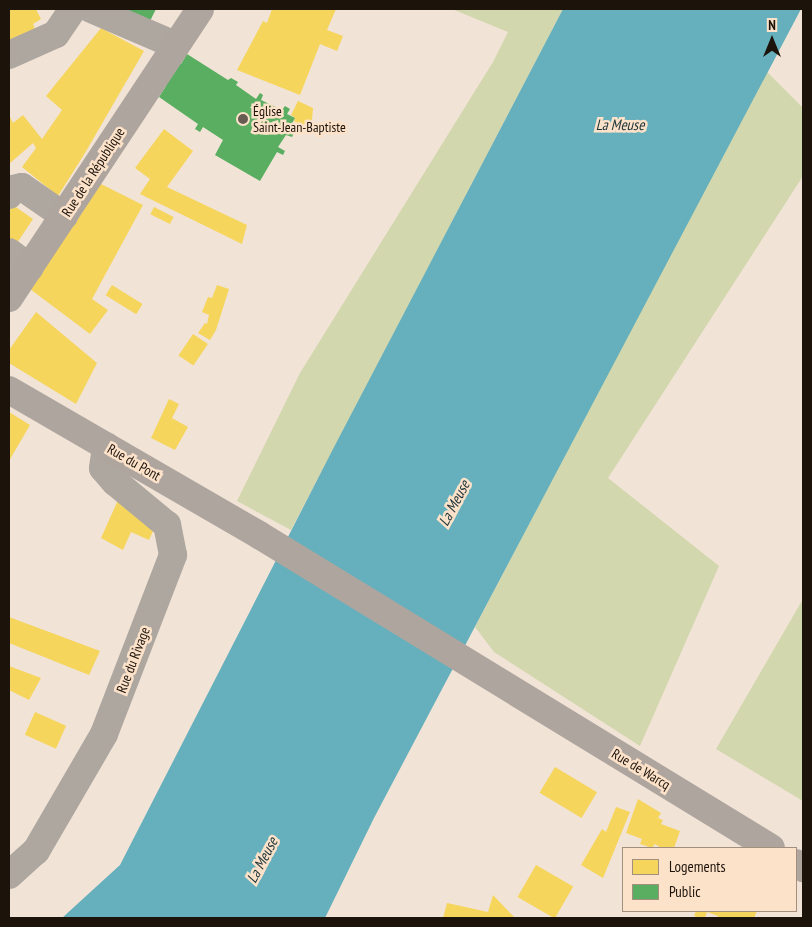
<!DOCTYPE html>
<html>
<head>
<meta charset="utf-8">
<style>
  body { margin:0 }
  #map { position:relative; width:812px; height:927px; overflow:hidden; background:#f1e3d6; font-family:"PT Sans Narrow",sans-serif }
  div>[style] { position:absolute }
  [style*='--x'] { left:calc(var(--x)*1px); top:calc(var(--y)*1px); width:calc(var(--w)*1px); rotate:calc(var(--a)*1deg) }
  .green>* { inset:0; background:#d2d7ad }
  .water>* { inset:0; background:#65b0bc }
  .homes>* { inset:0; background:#f6d55c; transform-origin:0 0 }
  .public>* { inset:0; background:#5aae61 }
  .street>* { height:28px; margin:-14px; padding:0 14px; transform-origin:14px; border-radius:14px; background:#ada7a0 }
  .secondary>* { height:28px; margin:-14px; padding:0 14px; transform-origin:14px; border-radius:14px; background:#aea59f }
  .dots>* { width:14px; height:14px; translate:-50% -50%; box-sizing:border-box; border:2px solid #fde2ca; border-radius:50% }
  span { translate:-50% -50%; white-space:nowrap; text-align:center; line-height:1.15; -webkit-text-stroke:5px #fde2ca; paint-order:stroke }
  .poi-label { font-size:14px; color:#1c130b }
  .left { translate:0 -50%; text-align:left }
  .street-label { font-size:14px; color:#1c130b }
  .water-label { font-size:15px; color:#1c343a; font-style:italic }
  .frame { position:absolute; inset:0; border:10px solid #1c130b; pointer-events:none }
  .legend { position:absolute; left:622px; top:847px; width:175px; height:65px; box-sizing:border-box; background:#fde2ca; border:1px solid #a38f7e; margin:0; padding:6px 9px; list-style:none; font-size:15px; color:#1c130b }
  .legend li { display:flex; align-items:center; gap:10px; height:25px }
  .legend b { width:25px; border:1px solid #a38f7e }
  .north { position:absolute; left:747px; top:15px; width:50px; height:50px; -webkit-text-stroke:4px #fde2ca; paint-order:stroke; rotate:0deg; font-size:14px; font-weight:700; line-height:20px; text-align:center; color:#1c130b }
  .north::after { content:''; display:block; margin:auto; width:18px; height:22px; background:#1c130b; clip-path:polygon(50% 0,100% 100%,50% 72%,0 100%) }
</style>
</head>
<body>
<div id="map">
  <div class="green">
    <div style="clip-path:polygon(452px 9px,563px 9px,291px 530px,237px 501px,300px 373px,493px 62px,508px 32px)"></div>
    <div style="clip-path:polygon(766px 71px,803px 108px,803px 176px,608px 478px,719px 566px,640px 746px,494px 652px,475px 627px)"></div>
    <div style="clip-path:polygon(803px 599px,803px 801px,716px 749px)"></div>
  </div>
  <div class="water">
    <div style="clip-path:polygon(563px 9px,801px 9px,374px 818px,325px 918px,62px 918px,120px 865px,333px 449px)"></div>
  </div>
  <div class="homes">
    <div style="clip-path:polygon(9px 9px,36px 9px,41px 19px,33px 24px,35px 29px,9px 40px)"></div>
    <div style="clip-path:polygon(272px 9px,336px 9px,327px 30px,343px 36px,337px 51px,320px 44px,300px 95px,237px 70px,263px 21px,267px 23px)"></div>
    <div style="clip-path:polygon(101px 28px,144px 51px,85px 153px,58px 196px,22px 167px,36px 148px,33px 143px,9px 164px,9px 115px,13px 123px,23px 115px,42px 139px,62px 110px,46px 96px)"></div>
    <div style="clip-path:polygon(298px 101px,313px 108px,312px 120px,301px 126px,294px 121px,295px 118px,291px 115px)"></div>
    <div style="clip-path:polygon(164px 129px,193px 151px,167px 187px,247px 225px,242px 244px,140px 194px,150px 179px,135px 168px)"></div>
    <div style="clip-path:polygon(99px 183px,143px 205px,92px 299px,108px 310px,90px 334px,26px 286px)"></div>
    <div style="clip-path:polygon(13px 205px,33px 219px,15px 246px,9px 242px,9px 211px)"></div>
    <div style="left:154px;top:207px;width:22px;height:8px;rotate:27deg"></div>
    <div style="left:112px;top:285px;width:36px;height:12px;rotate:32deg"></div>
    <div style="clip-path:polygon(217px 285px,229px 289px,216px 330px,210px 340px,198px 333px,205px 323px,207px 324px,209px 315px,202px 312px,208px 297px,212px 298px)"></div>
    <div style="clip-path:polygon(36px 312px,97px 363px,76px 404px,9px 363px,9px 350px)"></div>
    <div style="left:193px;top:334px;width:18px;height:26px;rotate:34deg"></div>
    <div style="clip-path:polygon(169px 399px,179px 404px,172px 418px,188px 427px,175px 450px,151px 438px)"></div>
    <div style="clip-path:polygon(9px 412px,30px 425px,9px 461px)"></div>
    <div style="clip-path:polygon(118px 500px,154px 529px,149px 540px,131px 532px,123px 550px,101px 538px)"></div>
    <div style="clip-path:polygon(9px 617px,100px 651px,89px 675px,9px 643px)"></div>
    <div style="clip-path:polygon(9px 666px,41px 678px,29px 700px,9px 690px)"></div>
    <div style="left:35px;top:712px;width:34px;height:25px;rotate:24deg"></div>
    <div style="left:555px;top:767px;width:49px;height:30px;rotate:31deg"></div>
    <div style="clip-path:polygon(638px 799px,661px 813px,658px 818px,663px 820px,661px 824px,680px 831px,674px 848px,661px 848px,655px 844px,652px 848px,640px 844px,642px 839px,626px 833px)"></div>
    <div style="clip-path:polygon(616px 807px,630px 812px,603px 878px,581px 865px,602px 829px,606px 832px)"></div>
    <div style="left:536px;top:865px;width:43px;height:37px;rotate:30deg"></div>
    <div style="clip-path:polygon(493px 895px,515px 918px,443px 918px,447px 903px,488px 912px)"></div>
    <div style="clip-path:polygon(696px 911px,757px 911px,754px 918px,717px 918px,718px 916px,707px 912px,705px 918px,701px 918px,694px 916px)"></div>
  </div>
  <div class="public">
    <div style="clip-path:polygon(121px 9px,156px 9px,149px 23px)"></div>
    <div style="clip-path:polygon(187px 54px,228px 80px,231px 78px,238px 82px,236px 85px,256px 99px,260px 93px,263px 95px,261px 100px,282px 110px,285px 106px,290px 109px,287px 114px,295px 118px,289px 129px,294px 133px,292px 137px,286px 135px,278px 147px,285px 151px,283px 155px,277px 152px,260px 181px,215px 155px,223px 140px,203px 127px,200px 132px,195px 129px,198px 124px,159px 97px,166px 86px,164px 85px,178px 63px,181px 64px)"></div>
  </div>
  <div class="street">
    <div style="--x:91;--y:9;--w:91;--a:23.2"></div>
    <div style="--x:9;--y:55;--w:51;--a:-24.1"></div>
    <div style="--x:56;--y:34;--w:30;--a:-56"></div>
    <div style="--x:9;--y:195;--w:7;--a:-56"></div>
    <div style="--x:13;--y:189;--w:9;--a:-13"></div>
    <div style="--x:22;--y:187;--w:51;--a:34.6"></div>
    <div style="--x:9;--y:252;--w:26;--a:37"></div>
    <div style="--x:9;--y:875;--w:36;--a:-42"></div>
    <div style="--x:36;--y:851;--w:135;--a:-59.8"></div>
    <div style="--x:104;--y:734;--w:192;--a:-68.9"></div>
    <div style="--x:173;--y:555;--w:31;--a:-101"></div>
    <div style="--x:167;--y:525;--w:67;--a:-140.4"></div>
    <div style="--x:115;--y:482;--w:18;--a:-131"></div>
    <div style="--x:103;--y:468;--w:22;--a:-82"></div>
  </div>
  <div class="secondary">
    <div style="--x:9;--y:298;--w:346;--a:-56.5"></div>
    <div style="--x:9;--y:390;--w:289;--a:30.1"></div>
    <div style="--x:259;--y:535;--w:600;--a:31.44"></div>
    <div style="--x:796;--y:863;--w:9;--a:36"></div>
  </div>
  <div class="dots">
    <div style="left:243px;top:119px;background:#675c52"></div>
  </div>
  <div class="poi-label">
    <span class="left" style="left:253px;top:119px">Église<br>Saint-Jean-Baptiste</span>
  </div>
  <div class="street-label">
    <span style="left:93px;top:172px;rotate:-57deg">Rue de la République</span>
    <span style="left:134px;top:462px;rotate:30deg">Rue du Pont</span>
    <span style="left:133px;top:660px;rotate:-69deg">Rue du Rivage</span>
    <span style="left:641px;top:769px;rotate:31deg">Rue de Warcq</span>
  </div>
  <div class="water-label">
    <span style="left:620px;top:125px">La Meuse</span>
    <span style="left:454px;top:503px;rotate:-62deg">La Meuse</span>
    <span style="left:262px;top:860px;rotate:-62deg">La Meuse</span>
  </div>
  <div class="frame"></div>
  <ul class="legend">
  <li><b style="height:14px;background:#f6d55c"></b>Logements</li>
  <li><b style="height:14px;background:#5aae61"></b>Public</li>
  </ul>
  <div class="north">N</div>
</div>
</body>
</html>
